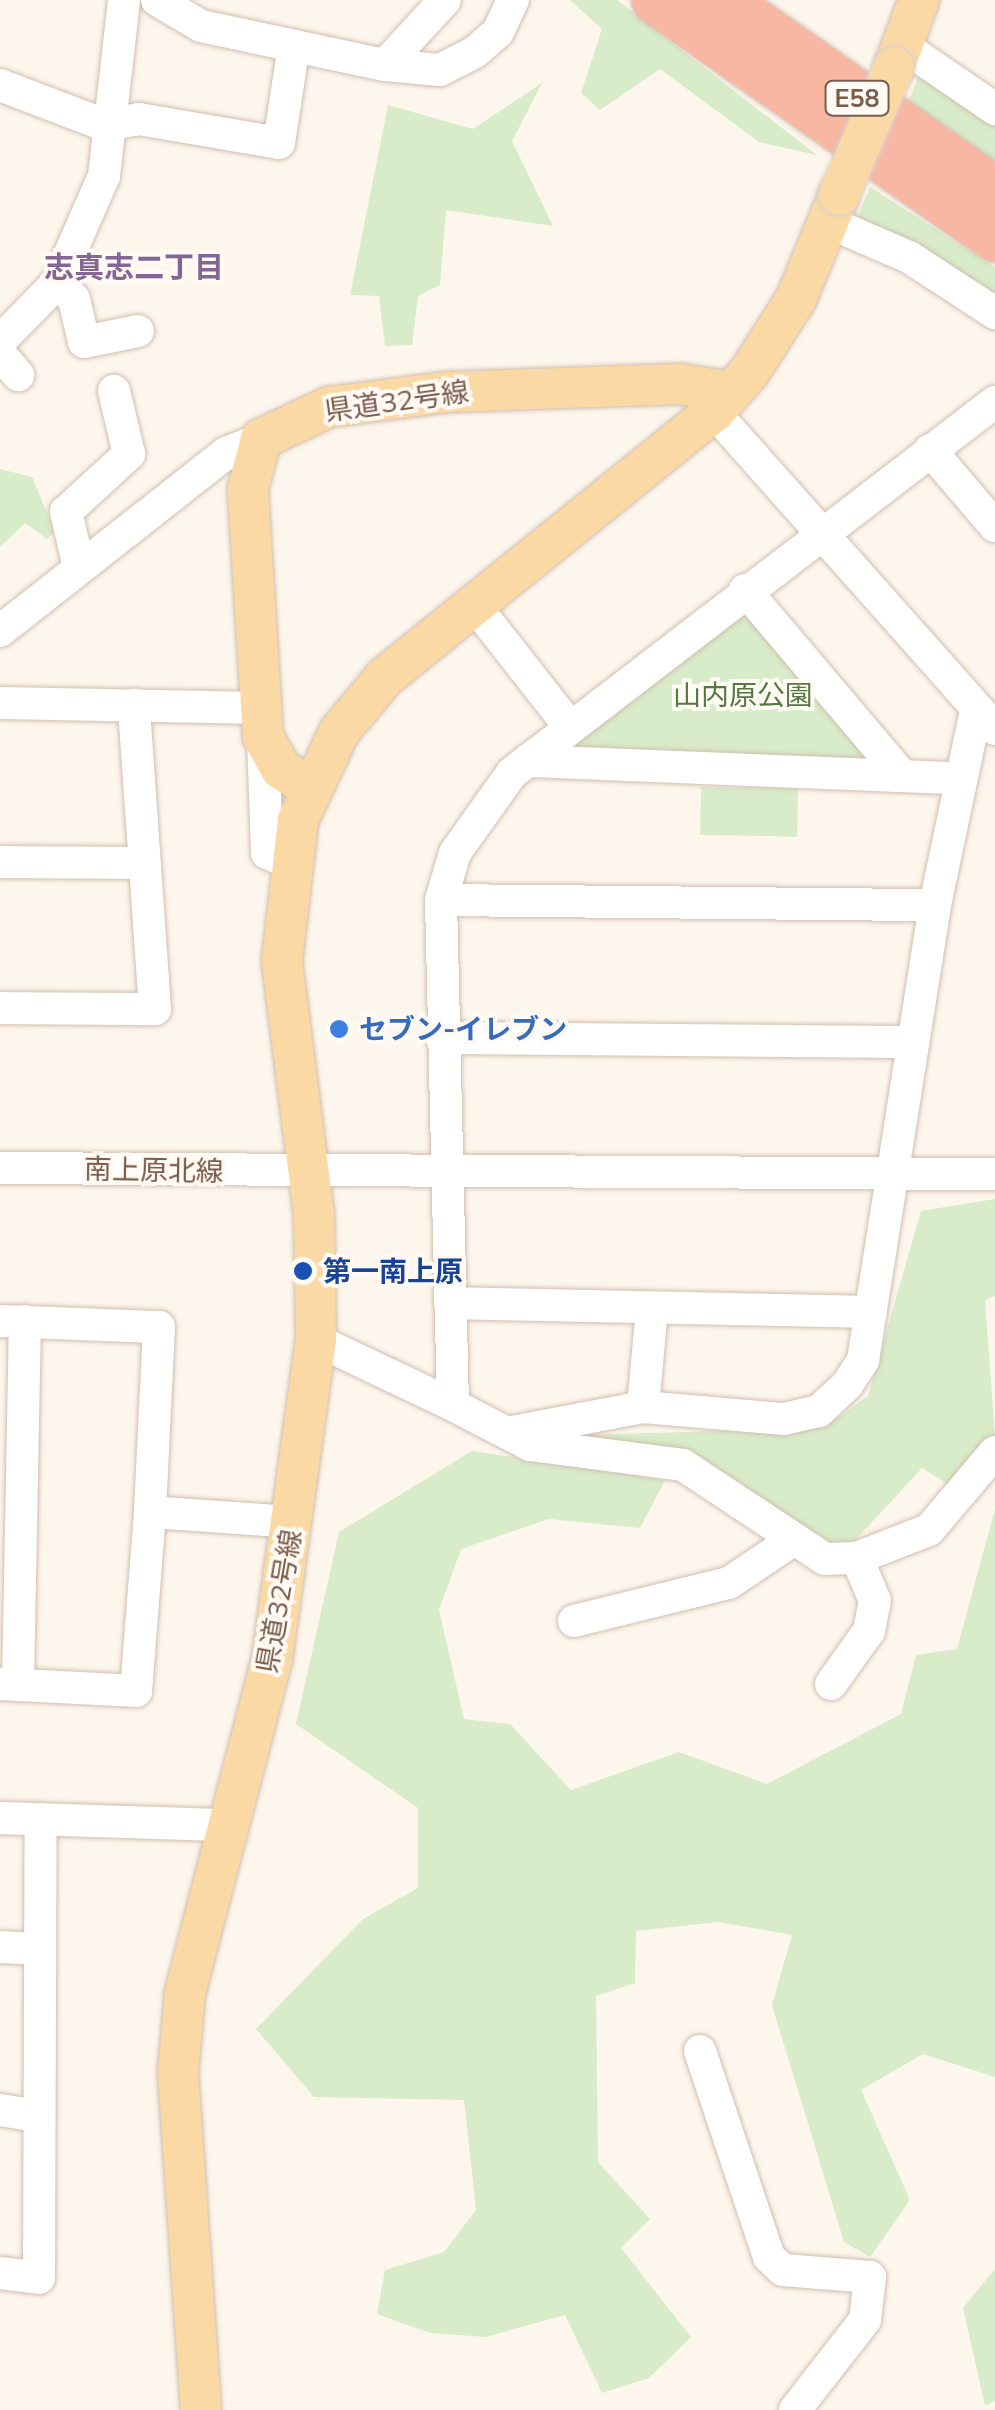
<!DOCTYPE html>
<html>
<head>
<meta charset="utf-8">
<style>
  body { margin:0 }
  #map { position:relative; width:995px; height:2410px; overflow:hidden; background:#fdf6ec; font-family:Mulish,"Noto Sans JP",sans-serif }
  div>[style] { position:absolute }
  [style*='--x'] { left:calc(var(--x)*1px); top:calc(var(--y)*1px); width:calc(var(--w)*1px); rotate:calc(var(--a)*1deg) }
  .green>* { inset:0; background:#d8ecc9; transform-origin:0 0 }
  .roads { filter:drop-shadow(0 0 2px #d1beb0) drop-shadow(0 0 2px #d1beb0) }
  .minor>* { height:32px; margin:-16px; padding:0 16px; transform-origin:16px; border-radius:16px; background:#fff }
  .major>* { height:40px; margin:-20px; padding:0 20px; transform-origin:20px; border-radius:20px; background:#fbd9a5 }
  .highway>* { height:48px; margin:-24px; padding:0 24px; transform-origin:24px; border-radius:24px; background:#f7b7a3 }
  .bridges { filter:drop-shadow(0 0 2px #dad1cd) drop-shadow(0 0 2px #dad1cd) }
  .major-bridge>* { height:40px; margin:-20px; padding:0 20px; transform-origin:20px; border-radius:20px; background:#fbd9a5 }
  .dots>* { width:28px; height:28px; translate:-50% -50%; box-sizing:border-box; border:5px solid #fffaf3; border-radius:50% }
  span { translate:-50% -50%; white-space:nowrap; text-align:center; line-height:1.15; -webkit-text-stroke:8px #fffaf3; paint-order:stroke }
  .shield-label span { padding:2px 8px; background:#fffaf3; border:2px solid; border-radius:8px; -webkit-text-stroke-width:0 }
  .shield-label { font-size:25px; color:#7a5c4d; font-weight:700 }
  .street-label { font-size:28px; color:#7a5c4d }
  .park-label { font-size:28px; color:#537a41 }
  .shop-label { font-size:28px; color:#366cbe; font-weight:700 }
  .left { translate:0 -50%; text-align:left }
  .transit-label { font-size:28px; color:#164399; font-weight:700 }
  .neighbourhood-label { font-size:30px; color:#846695; font-weight:700 }
</style>
</head>
<body>
<div id="map">
  <div class="green">
    <div style="clip-path:polygon(570px 0,617px 0,817px 155px,759px 142px,660px 69px,600px 110px,581px 93px,602px 29px)"></div>
    <div style="clip-path:polygon(919px 75px,995px 125px,995px 170px,905px 111px)"></div>
    <div style="clip-path:polygon(542px 83px,512px 141px,553px 226px,446px 210px,440px 285px,418px 296px,412px 345px,385px 346px,379px 296px,350px 295px,388px 105px,473px 129px)"></div>
    <div style="clip-path:polygon(870px 187px,995px 267px,995px 304px,856px 221px)"></div>
    <div style="clip-path:polygon(0 469px,32px 477px,55px 532px,47px 539px,25px 523px,0 547px)"></div>
    <div style="clip-path:polygon(753px 596px,902px 776px,570px 755px,566px 744px)"></div>
    <div style="left:701px;top:787px;width:97px;height:48px;rotate:1deg"></div>
    <div style="clip-path:polygon(995px 1199px,995px 1296px,985px 1300px,995px 1436px,949px 1485px,922px 1468px,850px 1546px,814px 1541px,765px 1512px,582px 1443px,581px 1435px,823px 1428px,868px 1396px,921px 1211px)"></div>
    <div style="clip-path:polygon(472px 1451px,665px 1480px,640px 1528px,549px 1519px,461px 1549px,439px 1610px,464px 1719px,510px 1724px,571px 1790px,679px 1752px,767px 1784px,901px 1714px,916px 1655px,957px 1649px,995px 1509px,995px 2077px,923px 2054px,861px 2090px,910px 2200px,870px 2257px,844px 2242px,772px 2005px,792px 1935px,719px 1922px,636px 1931px,635px 1983px,596px 1996px,598px 2162px,650px 2219px,621px 2248px,691px 2337px,649px 2378px,602px 2393px,565px 2315px,486px 2337px,430px 2333px,377px 2314px,385px 2270px,444px 2252px,476px 2210px,464px 2100px,314px 2097px,256px 2029px,363px 1919px,418px 1888px,418px 1808px,296px 1724px,339px 1532px)"></div>
    <div style="clip-path:polygon(995px 2269px,995px 2401px,985px 2406px,963px 2308px)"></div>
  </div>
  <div class="roads">
    <div class="minor">
      <div style="--x:157;--y:0;--w:51;--a:30.6"></div>
      <div style="--x:201;--y:26;--w:188;--a:12"></div>
      <div style="--x:385;--y:65;--w:88;--a:-47.3"></div>
      <div style="--x:903;--y:46;--w:112;--a:34.4"></div>
      <div style="--x:385;--y:65;--w:55;--a:5.2"></div>
      <div style="--x:440;--y:70;--w:39;--a:-27"></div>
      <div style="--x:475;--y:52;--w:30;--a:-41"></div>
      <div style="--x:498;--y:32;--w:35;--a:-65"></div>
      <div style="--x:0;--y:85;--w:112;--a:20.9"></div>
      <div style="--x:105;--y:125;--w:35;--a:-10"></div>
      <div style="--x:139;--y:119;--w:142;--a:9.7"></div>
      <div style="--x:279;--y:143;--w:93;--a:-81.3"></div>
      <div style="--x:828;--y:222;--w:88;--a:23.4"></div>
      <div style="--x:909;--y:257;--w:103;--a:33.1"></div>
      <div style="--x:57;--y:283;--w:23;--a:43"></div>
      <div style="--x:74;--y:299;--w:44;--a:76.9"></div>
      <div style="--x:84;--y:342;--w:55;--a:-11.5"></div>
      <div style="--x:0;--y:341;--w:81;--a:-45.5"></div>
      <div style="--x:57;--y:283;--w:117;--a:-66.3"></div>
      <div style="--x:104;--y:176;--w:177;--a:-83.5"></div>
      <div style="--x:0;--y:354;--w:28;--a:49"></div>
      <div style="--x:995;--y:402;--w:609;--a:142.47"></div>
      <div style="--x:512;--y:773;--w:98;--a:125.5"></div>
      <div style="--x:455;--y:853;--w:49;--a:106.6"></div>
      <div style="--x:441;--y:900;--w:505;--a:88.64"></div>
      <div style="--x:453;--y:1405;--w:87;--a:27.5"></div>
      <div style="--x:530;--y:1445;--w:154;--a:7.4"></div>
      <div style="--x:683;--y:1465;--w:170;--a:33.5"></div>
      <div style="--x:825;--y:1559;--w:32;--a:-2"></div>
      <div style="--x:857;--y:1558;--w:77;--a:-21.3"></div>
      <div style="--x:929;--y:1530;--w:102;--a:-49.8"></div>
      <div style="--x:714;--y:412;--w:424;--a:48.4"></div>
      <div style="--x:930;--y:450;--w:100;--a:49.5"></div>
      <div style="--x:79;--y:567;--w:57;--a:-103.3"></div>
      <div style="--x:66;--y:512;--w:86;--a:-42.6"></div>
      <div style="--x:129;--y:454;--w:65;--a:-103.4"></div>
      <div style="--x:745;--y:590;--w:243;--a:49.8"></div>
      <div style="--x:472;--y:602;--w:159;--a:51.9"></div>
      <div style="--x:0;--y:631;--w:288;--a:-38.2"></div>
      <div style="--x:226;--y:453;--w:38;--a:-22"></div>
      <div style="--x:0;--y:703;--w:260;--a:1.1"></div>
      <div style="--x:263;--y:737;--w:116;--a:88"></div>
      <div style="--x:267;--y:853;--w:22;--a:24"></div>
      <div style="--x:527;--y:761;--w:431;--a:2.3"></div>
      <div style="--x:0;--y:862;--w:143;--a:0.4"></div>
      <div style="--x:441;--y:900;--w:494;--a:0.6"></div>
      <div style="--x:0;--y:1008;--w:155;--a:0.4"></div>
      <div style="--x:155;--y:1009;--w:305;--a:-94"></div>
      <div style="--x:442;--y:1038;--w:470;--a:0.5"></div>
      <div style="--x:0;--y:1168;--w:995;--a:0.35"></div>
      <div style="--x:450;--y:1303;--w:421;--a:1.2"></div>
      <div style="--x:0;--y:1321;--w:159;--a:2.2"></div>
      <div style="--x:159;--y:1327;--w:185;--a:92.8"></div>
      <div style="--x:150;--y:1512;--w:143;--a:4"></div>
      <div style="--x:316;--y:1340;--w:152;--a:25.4"></div>
      <div style="--x:643;--y:1407;--w:99;--a:-84.8"></div>
      <div style="--x:507;--y:1433;--w:138;--a:-10.8"></div>
      <div style="--x:643;--y:1407;--w:142;--a:4.9"></div>
      <div style="--x:784;--y:1419;--w:36;--a:-13"></div>
      <div style="--x:819;--y:1411;--w:38;--a:-43"></div>
      <div style="--x:847;--y:1385;--w:30;--a:-57"></div>
      <div style="--x:863;--y:1360;--w:461;--a:-81"></div>
      <div style="--x:935;--y:905;--w:198;--a:-78.1"></div>
      <div style="--x:574;--y:1621;--w:160;--a:-13.8"></div>
      <div style="--x:729;--y:1583;--w:73;--a:-33.9"></div>
      <div style="--x:0;--y:1684;--w:136;--a:2.9"></div>
      <div style="--x:136;--y:1691;--w:180;--a:-85.5"></div>
      <div style="--x:18;--y:1684;--w:363;--a:-88.9"></div>
      <div style="--x:831;--y:1684;--w:65;--a:-54.4"></div>
      <div style="--x:869;--y:1631;--w:31;--a:-79"></div>
      <div style="--x:875;--y:1601;--w:47;--a:-112.7"></div>
      <div style="--x:0;--y:1818;--w:228;--a:1.8"></div>
      <div style="--x:0;--y:1947;--w:39;--a:3"></div>
      <div style="--x:700;--y:2051;--w:217;--a:71.5"></div>
      <div style="--x:769;--y:2257;--w:19;--a:43"></div>
      <div style="--x:783;--y:2270;--w:87;--a:4.6"></div>
      <div style="--x:870;--y:2277;--w:43;--a:96.6"></div>
      <div style="--x:865;--y:2320;--w:114;--a:127.9"></div>
      <div style="--x:0;--y:2110;--w:36;--a:9"></div>
      <div style="--x:0;--y:2273;--w:39;--a:7"></div>
      <div style="--x:39;--y:2278;--w:459;--a:-89.8"></div>
    </div>
    <div class="major">
      <div style="--x:894;--y:67;--w:72;--a:-69.5"></div>
      <div style="--x:309;--y:787;--w:33;--a:-147"></div>
      <div style="--x:281;--y:769;--w:37;--a:-119"></div>
      <div style="--x:263;--y:737;--w:248;--a:-93.5"></div>
      <div style="--x:248;--y:489;--w:52;--a:-75.4"></div>
      <div style="--x:261;--y:439;--w:75;--a:-25.2"></div>
      <div style="--x:329;--y:407;--w:120;--a:-7.2"></div>
      <div style="--x:448;--y:392;--w:232;--a:-2"></div>
      <div style="--x:680;--y:384;--w:51;--a:9.1"></div>
      <div style="--x:201;--y:2410;--w:338;--a:-93.9"></div>
      <div style="--x:178;--y:2073;--w:80;--a:-85"></div>
      <div style="--x:185;--y:1993;--w:344;--a:-75.4"></div>
      <div style="--x:272;--y:1660;--w:323;--a:-82.2"></div>
      <div style="--x:316;--y:1340;--w:125;--a:-90.9"></div>
      <div style="--x:314;--y:1215;--w:256;--a:-97.2"></div>
      <div style="--x:282;--y:961;--w:142;--a:-83.5"></div>
      <div style="--x:298;--y:820;--w:97;--a:-65"></div>
      <div style="--x:339;--y:732;--w:72;--a:-50.1"></div>
      <div style="--x:385;--y:677;--w:422;--a:-38.9"></div>
      <div style="--x:714;--y:412;--w:55;--a:-48.7"></div>
      <div style="--x:750;--y:371;--w:85;--a:-57.4"></div>
      <div style="--x:796;--y:299;--w:113;--a:-67.5"></div>
    </div>
    <div class="highway">
      <div style="--x:656;--y:0;--w:414;--a:35"></div>
      <div style="--x:722;--y:0;--w:333;--a:35"></div>
    </div>
  </div>
  <div class="bridges">
    <div class="major-bridge">
      <div style="--x:839;--y:195;--w:139;--a:-66.7"></div>
    </div>
  </div>
  <div class="dots">
    <div style="left:339px;top:1029px;background:#3f7fe0"></div>
    <div style="left:303px;top:1271px;background:#1a4fb4"></div>
  </div>
  <div class="shield-label">
    <span style="left:857px;top:98px">E58</span>
  </div>
  <div class="street-label">
    <span style="left:397px;top:401px;rotate:-8deg">県道32号線</span>
    <span style="left:154px;top:1170px;rotate:1deg">南上原北線</span>
    <span style="left:279px;top:1601px;rotate:-80deg">県道32号線</span>
  </div>
  <div class="park-label">
    <span style="left:743px;top:695px">山内原公園</span>
  </div>
  <div class="shop-label">
    <span class="left" style="left:359px;top:1029px">セブン-イレブン</span>
  </div>
  <div class="transit-label">
    <span class="left" style="left:323px;top:1271px">第一南上原</span>
  </div>
  <div class="neighbourhood-label">
    <span style="left:134px;top:267px">志真志二丁目</span>
  </div>
</div>
</body>
</html>
